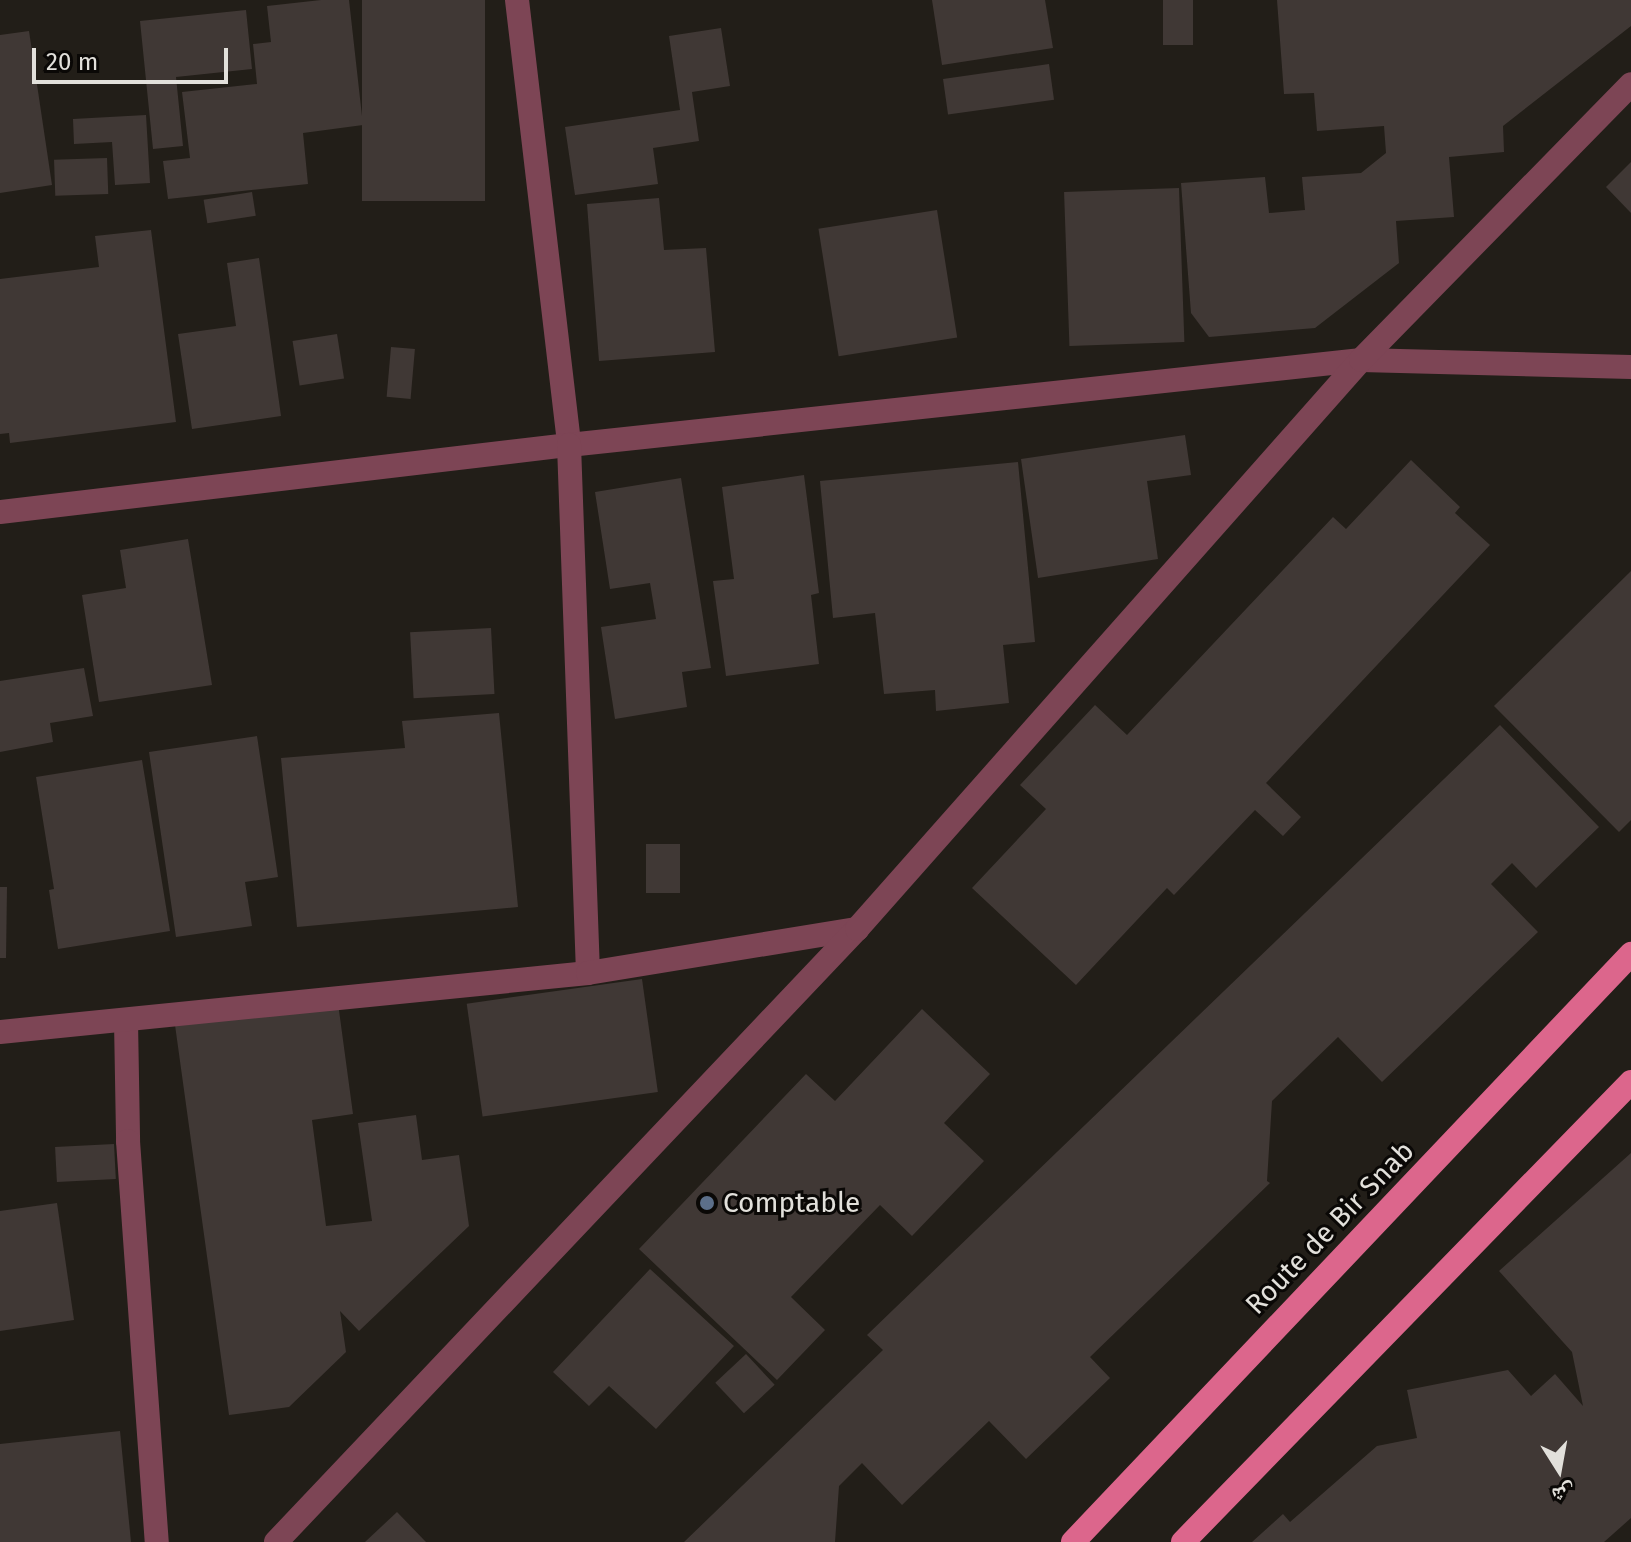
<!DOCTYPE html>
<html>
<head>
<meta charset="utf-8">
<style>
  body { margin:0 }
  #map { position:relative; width:1631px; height:1542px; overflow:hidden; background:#221e18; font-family:"Fira Sans","Noto Naskh Arabic",sans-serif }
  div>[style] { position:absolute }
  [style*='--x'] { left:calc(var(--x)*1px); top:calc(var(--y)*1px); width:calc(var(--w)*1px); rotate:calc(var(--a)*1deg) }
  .building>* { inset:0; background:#403835; transform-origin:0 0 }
  .street>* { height:24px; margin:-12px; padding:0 12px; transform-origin:12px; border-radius:12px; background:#7d4555 }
  .primary>* { height:24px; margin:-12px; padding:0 12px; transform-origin:12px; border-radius:12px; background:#dc668c }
  .dots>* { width:22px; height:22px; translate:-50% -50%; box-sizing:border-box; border:4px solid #0a0806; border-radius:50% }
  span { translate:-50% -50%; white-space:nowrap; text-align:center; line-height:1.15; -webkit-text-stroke:6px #0a0806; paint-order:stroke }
  .poi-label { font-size:28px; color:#e2e0db }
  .left { translate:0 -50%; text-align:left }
  .street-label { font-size:28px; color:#e2e0db }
  .north { position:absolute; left:1519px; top:1430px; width:80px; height:80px; -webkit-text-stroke:6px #0a0806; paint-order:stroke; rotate:169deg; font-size:22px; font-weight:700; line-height:32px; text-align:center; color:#e2e0db }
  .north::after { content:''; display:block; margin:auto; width:28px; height:36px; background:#e2e0db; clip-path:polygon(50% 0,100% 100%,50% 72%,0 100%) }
  .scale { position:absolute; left:32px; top:48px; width:196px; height:36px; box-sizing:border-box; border:4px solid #e2e0db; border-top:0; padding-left:10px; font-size:24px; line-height:28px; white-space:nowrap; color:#e2e0db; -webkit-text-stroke:6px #0a0806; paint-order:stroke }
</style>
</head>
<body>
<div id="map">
  <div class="building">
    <div style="clip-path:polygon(321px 0,349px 0,363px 125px,303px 133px,308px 184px,168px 199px,163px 161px,190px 158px,182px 92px,257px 84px,253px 44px,271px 42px,267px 6px)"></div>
    <div style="left:362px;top:0;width:123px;height:201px"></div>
    <div style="clip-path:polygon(932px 0,1045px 0,1053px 48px,942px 65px)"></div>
    <div style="left:1163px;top:0;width:30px;height:45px"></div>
    <div style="clip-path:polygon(1277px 0,1631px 0,1631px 26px,1503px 126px,1504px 152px,1449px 157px,1454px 217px,1396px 221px,1399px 263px,1315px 328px,1209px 337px,1191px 313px,1181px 183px,1265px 177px,1269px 213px,1305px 210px,1302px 177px,1361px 173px,1386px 153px,1384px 126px,1317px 131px,1314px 93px,1284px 94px)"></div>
    <div style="clip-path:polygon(246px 10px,252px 69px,176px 77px,183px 146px,153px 149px,140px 21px)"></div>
    <div style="clip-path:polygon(721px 28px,730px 86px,692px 92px,699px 141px,653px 148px,658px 184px,575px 195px,565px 127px,680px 110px,669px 36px)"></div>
    <div style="clip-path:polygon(29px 31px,52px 185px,0 193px,0 35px)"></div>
    <div style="left:1049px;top:64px;width:36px;height:107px;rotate:82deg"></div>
    <div style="clip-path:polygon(146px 115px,150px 183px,115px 185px,112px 142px,74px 144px,73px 119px)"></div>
    <div style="left:107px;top:158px;width:36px;height:53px;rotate:88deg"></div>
    <div style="clip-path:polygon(1631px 162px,1631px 213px,1606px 187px)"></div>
    <div style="left:1179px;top:188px;width:154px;height:115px;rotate:88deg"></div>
    <div style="left:252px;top:192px;width:24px;height:49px;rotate:81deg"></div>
    <div style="clip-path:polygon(659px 198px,664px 250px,706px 248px,715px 352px,599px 361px,587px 204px)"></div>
    <div style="left:937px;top:210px;width:129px;height:120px;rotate:81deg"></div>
    <div style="clip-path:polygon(151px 230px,176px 422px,10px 443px,9px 433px,0 434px,0 279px,99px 267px,95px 236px)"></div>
    <div style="clip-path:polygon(259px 258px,281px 416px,192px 429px,178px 334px,236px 326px,227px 263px)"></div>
    <div style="left:337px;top:334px;width:45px;height:45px;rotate:81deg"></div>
    <div style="left:391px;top:347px;width:24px;height:50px;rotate:5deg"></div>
    <div style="clip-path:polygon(1185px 435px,1191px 475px,1147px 481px,1158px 559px,1038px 578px,1021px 459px)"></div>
    <div style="clip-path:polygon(1411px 460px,1460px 507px,1455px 513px,1490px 545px,1266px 783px,1301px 817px,1283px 836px,1255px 810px,1174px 895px,1167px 888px,1076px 985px,972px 888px,1046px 809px,1020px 785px,1095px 705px,1127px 735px,1333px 517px,1346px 529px)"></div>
    <div style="clip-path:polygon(1018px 462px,1035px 642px,1003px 645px,1009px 703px,936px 711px,935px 690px,884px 694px,875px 613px,833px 618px,820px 481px)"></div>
    <div style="clip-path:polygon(804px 475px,819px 593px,811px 595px,819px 664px,726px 676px,713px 581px,734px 579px,722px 487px)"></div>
    <div style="clip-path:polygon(681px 478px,711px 668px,682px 672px,687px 707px,615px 719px,601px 627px,656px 619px,650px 583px,610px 589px,595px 492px)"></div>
    <div style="clip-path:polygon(188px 539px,212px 685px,99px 702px,82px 595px,126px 588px,120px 550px)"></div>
    <div style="clip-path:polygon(1631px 571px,1631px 820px,1619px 832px,1494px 706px)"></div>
    <div style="left:491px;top:628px;width:66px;height:81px;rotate:87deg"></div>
    <div style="clip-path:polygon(84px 668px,93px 716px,50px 723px,53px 742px,0 752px,0 681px)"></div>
    <div style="clip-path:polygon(499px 713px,518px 907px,297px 927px,281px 758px,405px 748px,402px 721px)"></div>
    <div style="clip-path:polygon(1500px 725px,1599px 827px,1536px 888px,1512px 863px,1491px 884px,1538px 932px,1382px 1082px,1338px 1037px,1272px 1101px,1267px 1181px,1270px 1183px,1090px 1357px,1110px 1378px,1026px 1459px,989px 1421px,902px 1505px,862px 1463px,839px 1486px,835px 1542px,684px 1542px,883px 1350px,867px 1335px)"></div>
    <div style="clip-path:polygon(257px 736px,278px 877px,245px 882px,252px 926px,176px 937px,149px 752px)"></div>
    <div style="clip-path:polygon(142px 760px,170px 931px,58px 949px,49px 890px,54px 889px,36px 777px)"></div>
    <div style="left:646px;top:844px;width:34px;height:49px"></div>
    <div style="clip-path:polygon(0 887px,7px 887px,6px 958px,0 958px)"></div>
    <div style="left:642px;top:979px;width:114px;height:177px;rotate:82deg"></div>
    <div style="clip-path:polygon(338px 1003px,353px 1114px,312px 1120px,326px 1226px,372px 1221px,358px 1123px,416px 1115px,422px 1160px,459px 1155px,469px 1226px,359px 1331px,340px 1311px,346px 1352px,289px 1407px,229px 1415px,175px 1025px)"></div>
    <div style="clip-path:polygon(922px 1009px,990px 1074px,944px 1123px,984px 1161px,912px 1236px,880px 1205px,791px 1297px,825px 1330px,777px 1380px,639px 1249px,806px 1074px,835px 1101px)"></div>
    <div style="left:114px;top:1144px;width:35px;height:59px;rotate:87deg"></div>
    <div style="clip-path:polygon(1631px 1153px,1631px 1518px,1604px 1542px,1252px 1542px,1283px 1514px,1290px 1522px,1377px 1446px,1417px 1438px,1407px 1390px,1508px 1370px,1531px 1396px,1555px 1374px,1583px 1406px,1572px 1352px,1499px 1271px)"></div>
    <div style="clip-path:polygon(57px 1203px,74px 1320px,0 1331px,0 1211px)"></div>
    <div style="clip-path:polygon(650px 1269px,734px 1346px,656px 1429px,609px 1386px,589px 1406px,553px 1372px)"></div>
    <div style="left:746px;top:1354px;width:42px;height:42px;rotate:47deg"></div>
    <div style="clip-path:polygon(120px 1431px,131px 1542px,0 1542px,0 1444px)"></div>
    <div style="clip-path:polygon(397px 1512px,426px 1542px,365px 1542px)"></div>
  </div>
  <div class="street">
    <div style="--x:517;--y:0;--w:448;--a:83.3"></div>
    <div style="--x:569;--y:445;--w:797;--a:-6.13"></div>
    <div style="--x:1361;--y:360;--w:270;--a:1.5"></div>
    <div style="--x:0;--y:512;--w:573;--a:-6.72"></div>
    <div style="--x:569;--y:445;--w:528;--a:87.94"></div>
    <div style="--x:126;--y:1021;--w:120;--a:89"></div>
    <div style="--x:128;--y:1141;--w:402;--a:85.9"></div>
    <div style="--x:0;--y:1032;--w:591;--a:-5.73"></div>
    <div style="--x:588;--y:973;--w:273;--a:-9.3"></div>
    <div style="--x:276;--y:1542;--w:845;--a:-46.54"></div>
    <div style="--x:857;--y:929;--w:760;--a:-48.47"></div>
    <div style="--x:1361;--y:360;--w:386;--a:-45.6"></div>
  </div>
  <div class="primary">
    <div style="--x:1073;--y:1542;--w:811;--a:-46.5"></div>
    <div style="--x:1183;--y:1542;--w:642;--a:-45.76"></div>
  </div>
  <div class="dots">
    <div style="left:707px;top:1203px;background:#5c6f8a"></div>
  </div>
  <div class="poi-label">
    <span class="left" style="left:723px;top:1203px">Comptable</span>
  </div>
  <div class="street-label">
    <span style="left:1330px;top:1228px;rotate:-46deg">Route de Bir Snab</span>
  </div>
  <div class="north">ش</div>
  <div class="scale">20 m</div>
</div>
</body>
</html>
